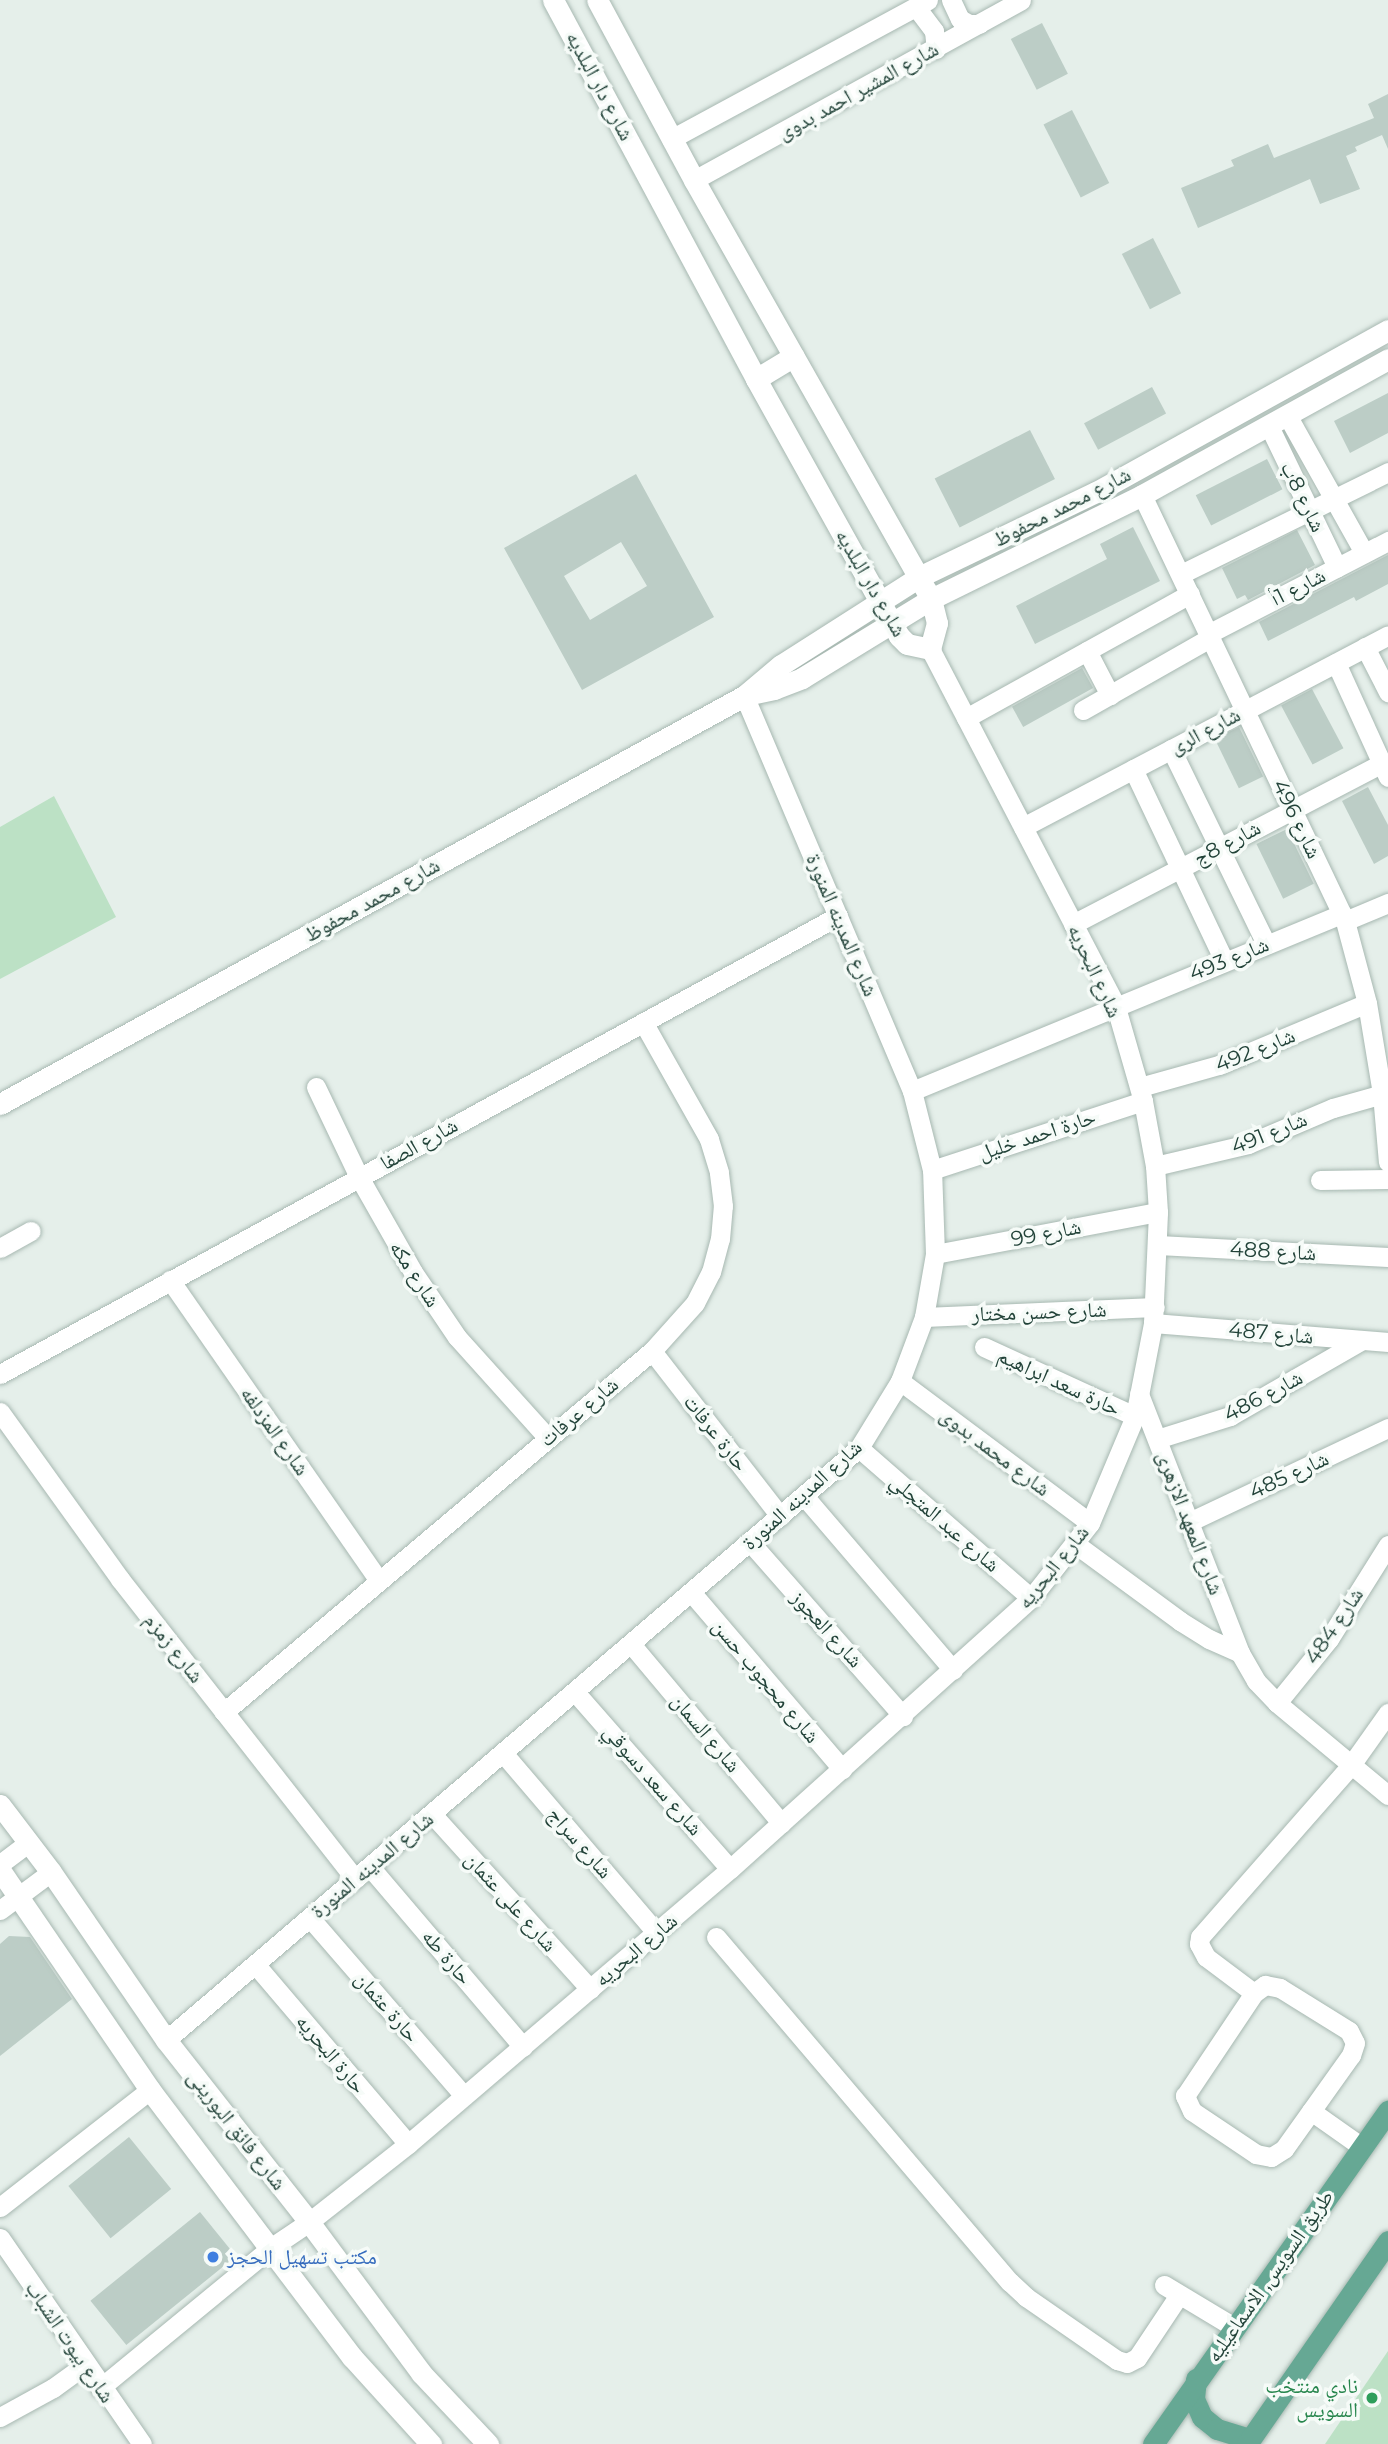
<!DOCTYPE html>
<html>
<head>
<meta charset="utf-8">
<style>
  body { margin:0 }
  #map { position:relative; width:1388px; height:2444px; overflow:hidden; background:#e5efea; font-family:Montserrat,"Noto Naskh Arabic",sans-serif }
  div>[style] { position:absolute }
  [style*='--x'] { left:calc(var(--x)*1px); top:calc(var(--y)*1px); width:calc(var(--w)*1px); rotate:calc(var(--a)*1deg) }
  .green>* { inset:0; background:#bce1c5 }
  .building>* { inset:0; background:#bccdc6; transform-origin:0 0 }
  .roads { filter:drop-shadow(0 0 2px #a7b8b1) drop-shadow(0 0 2px #a7b8b1) }
  .street>* { height:19px; margin:-9.5px; padding:0 9.5px; transform-origin:9.5px; border-radius:9.5px; background:#fff }
  .secondary>* { height:21px; margin:-10.5px; padding:0 10.5px; transform-origin:10.5px; border-radius:10.5px; background:#fff }
  .primary>* { height:21px; margin:-10.5px; padding:0 10.5px; transform-origin:10.5px; border-radius:10.5px; background:#66a894 }
  .dots>* { width:19px; height:19px; translate:-50% -50%; box-sizing:border-box; border:4px solid #f6fbf8; border-radius:50% }
  span { translate:-50% -50%; white-space:nowrap; text-align:center; line-height:1.15; -webkit-text-stroke:7px #f6fbf8; paint-order:stroke }
  .street-label { font-size:21px; color:#224339 }
  .shop-label { font-size:21px; color:#366cbe }
  .left { translate:0 -50%; text-align:left }
  .leisure-label { font-size:21px; color:#27864d }
  .right { translate:-100% -50%; text-align:right }
</style>
</head>
<body>
<div id="map">
  <div class="green">
    <div style="clip-path:polygon(54px 796px,116px 917px,0 979px,0 827px)"></div>
    <div style="clip-path:polygon(1388px 2351px,1388px 2444px,1325px 2444px)"></div>
  </div>
  <div class="building">
    <div style="left:1042px;top:23px;width:57px;height:35px;rotate:63deg"></div>
    <div style="clip-path:polygon(1388px 94px,1388px 149px,1382px 135px,1355px 147px,1357px 151px,1346px 156px,1360px 189px,1320px 204px,1310px 179px,1198px 228px,1181px 188px,1234px 166px,1231px 160px,1268px 144px,1274px 158px,1374px 118px,1368px 104px)"></div>
    <div style="left:1072px;top:110px;width:82px;height:32px;rotate:63deg"></div>
    <div style="left:1153px;top:238px;width:62px;height:35px;rotate:63deg"></div>
    <div style="left:1152px;top:387px;width:30px;height:77px;rotate:62deg"></div>
    <div style="clip-path:polygon(1388px 393px,1388px 433px,1350px 453px,1334px 421px)"></div>
    <div style="left:1030px;top:430px;width:55px;height:107px;rotate:63deg"></div>
    <div style="left:1267px;top:459px;width:34px;height:80px;rotate:63deg"></div>
    <div style="clip-path:polygon(evenodd,636px 474px,714px 617px,582px 690px,504px 548px,636px 474px,621px 542px,647px 586px,590px 620px,564px 576px,621px 542px)"></div>
    <div style="clip-path:polygon(1133px 527px,1160px 581px,1035px 644px,1016px 606px,1107px 559px,1100px 544px)"></div>
    <div style="clip-path:polygon(1297px 530px,1315px 565px,1248px 600px,1245px 595px,1237px 599px,1222px 568px)"></div>
    <div style="clip-path:polygon(1388px 555px,1388px 584px,1356px 601px,1354px 597px,1268px 641px,1259px 622px)"></div>
    <div style="left:1082px;top:668px;width:23px;height:80px;rotate:61deg"></div>
    <div style="left:1312px;top:689px;width:67px;height:35px;rotate:62deg"></div>
    <div style="left:1239px;top:727px;width:55px;height:27px;rotate:64deg"></div>
    <div style="clip-path:polygon(1368px 787px,1388px 825px,1388px 856px,1374px 864px,1342px 801px)"></div>
    <div style="left:1287px;top:829px;width:61px;height:34px;rotate:64deg"></div>
    <div style="clip-path:polygon(9px 1936px,30px 1937px,72px 1999px,0 2056px,0 1944px)"></div>
    <div style="left:129px;top:2137px;width:67px;height:78px;rotate:51deg"></div>
    <div style="left:200px;top:2212px;width:57px;height:141px;rotate:51deg"></div>
  </div>
  <div class="roads">
    <div class="street">
      <div style="--x:951;--y:0;--w:21;--a:65"></div>
      <div style="--x:960;--y:19;--w:10;--a:29"></div>
      <div style="--x:969;--y:24;--w:10;--a:0"></div>
      <div style="--x:916;--y:7;--w:30;--a:53"></div>
      <div style="--x:934;--y:31;--w:18;--a:84"></div>
      <div style="--x:671;--y:139;--w:292;--a:-28.4"></div>
      <div style="--x:694;--y:180;--w:373;--a:-28.8"></div>
      <div style="--x:1287;--y:415;--w:158;--a:60.8"></div>
      <div style="--x:1269;--y:426;--w:157;--a:64.3"></div>
      <div style="--x:1142;--y:495;--w:472;--a:64.5"></div>
      <div style="--x:1345;--y:921;--w:85;--a:75"></div>
      <div style="--x:1367;--y:1003;--w:92;--a:80.6"></div>
      <div style="--x:1382;--y:1094;--w:68;--a:85"></div>
      <div style="--x:1181;--y:574;--w:231;--a:-26.2"></div>
      <div style="--x:1208;--y:634;--w:203;--a:-27.3"></div>
      <div style="--x:1365;--y:647;--w:51;--a:62.9"></div>
      <div style="--x:1087;--y:651;--w:50;--a:62.4"></div>
      <div style="--x:1336;--y:663;--w:125;--a:65.5"></div>
      <div style="--x:1083;--y:710;--w:146;--a:-29.6"></div>
      <div style="--x:966;--y:718;--w:256;--a:-29"></div>
      <div style="--x:1171;--y:749;--w:217;--a:64"></div>
      <div style="--x:1133;--y:769;--w:212;--a:64.6"></div>
      <div style="--x:1023;--y:827;--w:412;--a:-27.7"></div>
      <div style="--x:1345;--y:921;--w:47;--a:-22.7"></div>
      <div style="--x:1073;--y:924;--w:348;--a:-27.5"></div>
      <div style="--x:316;--y:1087;--w:100;--a:64.5"></div>
      <div style="--x:359;--y:1177;--w:109;--a:60.4"></div>
      <div style="--x:413;--y:1272;--w:78;--a:55.9"></div>
      <div style="--x:457;--y:1337;--w:136;--a:48"></div>
      <div style="--x:1140;--y:1087;--w:82;--a:-15.6"></div>
      <div style="--x:1219;--y:1065;--w:160;--a:-22.7"></div>
      <div style="--x:912;--y:1091;--w:465;--a:-22.4"></div>
      <div style="--x:1155;--y:1166;--w:96;--a:-13.3"></div>
      <div style="--x:1248;--y:1144;--w:92;--a:-23"></div>
      <div style="--x:1333;--y:1108;--w:51;--a:-15.9"></div>
      <div style="--x:932;--y:1170;--w:222;--a:-18.1"></div>
      <div style="--x:1320;--y:1180;--w:68;--a:-0.8"></div>
      <div style="--x:1158;--y:1245;--w:230;--a:3"></div>
      <div style="--x:0;--y:1248;--w:35;--a:-29"></div>
      <div style="--x:935;--y:1254;--w:227;--a:-10.7"></div>
      <div style="--x:170;--y:1280;--w:366;--a:55.2"></div>
      <div style="--x:924;--y:1317;--w:231;--a:-2.5"></div>
      <div style="--x:1153;--y:1323;--w:236;--a:4.6"></div>
      <div style="--x:984;--y:1347;--w:166;--a:24.6"></div>
      <div style="--x:652;--y:1351;--w:209;--a:52.2"></div>
      <div style="--x:0;--y:1374;--w:955;--a:-28.66"></div>
      <div style="--x:900;--y:1381;--w:237;--a:36.8"></div>
      <div style="--x:1139;--y:1394;--w:278;--a:68.7"></div>
      <div style="--x:1240;--y:1653;--w:32;--a:60"></div>
      <div style="--x:1256;--y:1681;--w:30;--a:46"></div>
      <div style="--x:1277;--y:1703;--w:144;--a:39.7"></div>
      <div style="--x:0;--y:1412;--w:206;--a:54.3"></div>
      <div style="--x:120;--y:1579;--w:381;--a:51.9"></div>
      <div style="--x:1157;--y:1439;--w:77;--a:-17.5"></div>
      <div style="--x:1230;--y:1416;--w:152;--a:-29.9"></div>
      <div style="--x:859;--y:1448;--w:228;--a:41.1"></div>
      <div style="--x:804;--y:1496;--w:229;--a:49.4"></div>
      <div style="--x:1189;--y:1522;--w:220;--a:-25.3"></div>
      <div style="--x:750;--y:1542;--w:232;--a:48.7"></div>
      <div style="--x:1074;--y:1543;--w:132;--a:36.3"></div>
      <div style="--x:1180;--y:1621;--w:34;--a:32"></div>
      <div style="--x:1209;--y:1639;--w:34;--a:24"></div>
      <div style="--x:691;--y:1592;--w:233;--a:49.5"></div>
      <div style="--x:631;--y:1644;--w:234;--a:50"></div>
      <div style="--x:575;--y:1692;--w:235;--a:48.8"></div>
      <div style="--x:1277;--y:1703;--w:82;--a:-50.9"></div>
      <div style="--x:1329;--y:1639;--w:111;--a:-57.9"></div>
      <div style="--x:224;--y:1712;--w:560;--a:-40.15"></div>
      <div style="--x:652;--y:1351;--w:64;--a:-48.1"></div>
      <div style="--x:695;--y:1303;--w:35;--a:-63"></div>
      <div style="--x:711;--y:1272;--w:34;--a:-75"></div>
      <div style="--x:720;--y:1239;--w:33;--a:-85"></div>
      <div style="--x:723;--y:1206;--w:34;--a:-97"></div>
      <div style="--x:719;--y:1172;--w:34;--a:-107"></div>
      <div style="--x:709;--y:1139;--w:134;--a:-119.4"></div>
      <div style="--x:503;--y:1753;--w:237;--a:49.5"></div>
      <div style="--x:432;--y:1814;--w:236;--a:47.9"></div>
      <div style="--x:0;--y:1864;--w:36;--a:-37"></div>
      <div style="--x:370;--y:1867;--w:236;--a:49.6"></div>
      <div style="--x:0;--y:1910;--w:64;--a:-36.7"></div>
      <div style="--x:310;--y:1918;--w:235;--a:49.1"></div>
      <div style="--x:716;--y:1937;--w:453;--a:49.6"></div>
      <div style="--x:1010;--y:2282;--w:22;--a:43"></div>
      <div style="--x:1026;--y:2297;--w:111;--a:34.7"></div>
      <div style="--x:1117;--y:2360;--w:10;--a:17"></div>
      <div style="--x:1127;--y:2363;--w:11;--a:-27"></div>
      <div style="--x:1137;--y:2358;--w:76;--a:-56.3"></div>
      <div style="--x:255;--y:1964;--w:236;--a:49.6"></div>
      <div style="--x:1265;--y:1985;--w:15;--a:11"></div>
      <div style="--x:1280;--y:1988;--w:81;--a:31.9"></div>
      <div style="--x:1349;--y:2031;--w:13;--a:63"></div>
      <div style="--x:1355;--y:2043;--w:13;--a:108"></div>
      <div style="--x:1351;--y:2055;--w:115;--a:125.5"></div>
      <div style="--x:1284;--y:2149;--w:15;--a:148"></div>
      <div style="--x:1271;--y:2157;--w:15;--a:-169"></div>
      <div style="--x:1256;--y:2154;--w:77;--a:-146.1"></div>
      <div style="--x:1192;--y:2111;--w:17;--a:-115"></div>
      <div style="--x:1185;--y:2096;--w:124;--a:-56.2"></div>
      <div style="--x:1254;--y:1993;--w:14;--a:-36"></div>
      <div style="--x:1254;--y:1993;--w:60;--a:-143.1"></div>
      <div style="--x:1206;--y:1957;--w:15;--a:-118"></div>
      <div style="--x:1199;--y:1944;--w:7;--a:-82"></div>
      <div style="--x:1200;--y:1937;--w:229;--a:-48.7"></div>
      <div style="--x:1351;--y:1765;--w:64;--a:-54.6"></div>
      <div style="--x:166;--y:2040;--w:911;--a:-40.51"></div>
      <div style="--x:859;--y:1448;--w:79;--a:-58.5"></div>
      <div style="--x:900;--y:1381;--w:68;--a:-69.4"></div>
      <div style="--x:924;--y:1317;--w:64;--a:-80.1"></div>
      <div style="--x:935;--y:1254;--w:84;--a:-92"></div>
      <div style="--x:932;--y:1170;--w:81;--a:-104.2"></div>
      <div style="--x:912;--y:1091;--w:429;--a:-113"></div>
      <div style="--x:1311;--y:2111;--w:62;--a:35.2"></div>
      <div style="--x:0;--y:2207;--w:190;--a:-38"></div>
      <div style="--x:0;--y:2238;--w:250;--a:55.4"></div>
      <div style="--x:1164;--y:2285;--w:82;--a:31"></div>
      <div style="--x:100;--y:2388;--w:219;--a:-39.4"></div>
      <div style="--x:269;--y:2249;--w:48;--a:-34"></div>
      <div style="--x:309;--y:2222;--w:126;--a:-38.2"></div>
      <div style="--x:408;--y:2144;--w:423;--a:-40.5"></div>
      <div style="--x:730;--y:1869;--w:405;--a:-42"></div>
      <div style="--x:1031;--y:1598;--w:95;--a:-51.8"></div>
      <div style="--x:1090;--y:1523;--w:116;--a:-67.2"></div>
      <div style="--x:1135;--y:1416;--w:95;--a:-79"></div>
      <div style="--x:1153;--y:1323;--w:111;--a:-87.4"></div>
      <div style="--x:1158;--y:1212;--w:46;--a:-93.7"></div>
      <div style="--x:1155;--y:1166;--w:66;--a:-100.5"></div>
      <div style="--x:1143;--y:1101;--w:101;--a:-106.1"></div>
      <div style="--x:1115;--y:1004;--w:400;--a:-117.5"></div>
      <div style="--x:0;--y:2417;--w:60;--a:-28.7"></div>
      <div style="--x:53;--y:2388;--w:39;--a:-36"></div>
    </div>
    <div class="secondary">
      <div style="--x:553;--y:0;--w:430;--a:61.8"></div>
      <div style="--x:756;--y:379;--w:294;--a:60.9"></div>
      <div style="--x:899;--y:636;--w:11;--a:45"></div>
      <div style="--x:907;--y:644;--w:24;--a:12"></div>
      <div style="--x:930;--y:649;--w:27;--a:-75"></div>
      <div style="--x:937;--y:623;--w:25;--a:-104"></div>
      <div style="--x:931;--y:599;--w:481;--a:-119.5"></div>
      <div style="--x:694;--y:180;--w:204;--a:-118.3"></div>
      <div style="--x:756;--y:379;--w:44;--a:-31.2"></div>
      <div style="--x:746;--y:695;--w:29;--a:-12"></div>
      <div style="--x:774;--y:689;--w:30;--a:-21"></div>
      <div style="--x:802;--y:678;--w:151;--a:-31.5"></div>
      <div style="--x:931;--y:599;--w:235;--a:-26.2"></div>
      <div style="--x:1142;--y:495;--w:281;--a:-28.9"></div>
      <div style="--x:0;--y:1104;--w:849;--a:-28.74"></div>
      <div style="--x:744;--y:696;--w:48;--a:-40"></div>
      <div style="--x:781;--y:665;--w:164;--a:-32.5"></div>
      <div style="--x:919;--y:577;--w:196;--a:-25.7"></div>
      <div style="--x:1096;--y:492;--w:334;--a:-29"></div>
      <div style="--x:0;--y:1805;--w:84;--a:52.7"></div>
      <div style="--x:51;--y:1872;--w:204;--a:55.6"></div>
      <div style="--x:166;--y:2040;--w:231;--a:51.8"></div>
      <div style="--x:309;--y:2222;--w:188;--a:53.4"></div>
      <div style="--x:421;--y:2373;--w:98;--a:46.7"></div>
      <div style="--x:0;--y:1870;--w:266;--a:55.7"></div>
      <div style="--x:150;--y:2090;--w:335;--a:52.9"></div>
      <div style="--x:352;--y:2357;--w:118;--a:47.8"></div>
    </div>
    <div class="primary">
      <div style="--x:1196;--y:2379;--w:20;--a:96"></div>
      <div style="--x:1194;--y:2399;--w:20;--a:66"></div>
      <div style="--x:1202;--y:2417;--w:19;--a:39"></div>
      <div style="--x:1217;--y:2429;--w:34;--a:17"></div>
      <div style="--x:1153;--y:2444;--w:408;--a:-54.8"></div>
      <div style="--x:1247;--y:2444;--w:247;--a:-55.2"></div>
    </div>
  </div>
  <div class="dots">
    <div style="left:213px;top:2257px;background:#3f7fe0"></div>
    <div style="left:1372px;top:2398px;background:#2e9e5b"></div>
  </div>
  <div class="street-label">
    <span style="left:600px;top:86px;rotate:62deg">شارع دار البلديه</span>
    <span style="left:858px;top:91px;rotate:-29deg">شارع المشير احمد بدوى</span>
    <span style="left:1303px;top:497px;rotate:64deg">شارع 8ب</span>
    <span style="left:1062px;top:507px;rotate:-27deg">شارع محمد محفوظ</span>
    <span style="left:871px;top:583px;rotate:60deg">شارع دار البلديه</span>
    <span style="left:1298px;top:587px;rotate:-27deg">شارع 1أ</span>
    <span style="left:1205px;top:731px;rotate:-28deg">شارع الرى</span>
    <span style="left:1297px;top:819px;rotate:64deg">شارع 496</span>
    <span style="left:1227px;top:843px;rotate:-28deg">شارع 8ج</span>
    <span style="left:372px;top:900px;rotate:-29deg">شارع محمد محفوظ</span>
    <span style="left:842px;top:925px;rotate:67deg">شارع المدينه المنورة</span>
    <span style="left:1229px;top:959px;rotate:-22deg">شارع 493</span>
    <span style="left:1095px;top:971px;rotate:65deg">شارع البحريه</span>
    <span style="left:1255px;top:1050px;rotate:-22deg">شارع 492</span>
    <span style="left:1269px;top:1133px;rotate:-22deg">شارع 491</span>
    <span style="left:1037px;top:1135px;rotate:-18deg">حارة احمد خليل</span>
    <span style="left:419px;top:1144px;rotate:-29deg">شارع الصفا</span>
    <span style="left:1046px;top:1233px;rotate:-11deg">شارع 99</span>
    <span style="left:1273px;top:1251px;rotate:3deg">شارع 488</span>
    <span style="left:415px;top:1274px;rotate:57deg">شارع مكه</span>
    <span style="left:1039px;top:1312px;rotate:-2deg">شارع حسن مختار</span>
    <span style="left:1271px;top:1333px;rotate:5deg">شارع 487</span>
    <span style="left:1059px;top:1382px;rotate:25deg">حارة سعد ابراهيم</span>
    <span style="left:1263px;top:1396px;rotate:-28deg">شارع 486</span>
    <span style="left:579px;top:1412px;rotate:-40deg">شارع عرفات</span>
    <span style="left:275px;top:1431px;rotate:55deg">شارع المزدلفه</span>
    <span style="left:716px;top:1433px;rotate:52deg">حارة عرفات</span>
    <span style="left:995px;top:1452px;rotate:37deg">شارع محمد بدوى</span>
    <span style="left:1289px;top:1475px;rotate:-25deg">شارع 485</span>
    <span style="left:802px;top:1495px;rotate:-42deg">شارع المدينه المنورة</span>
    <span style="left:945px;top:1523px;rotate:41deg">شارع عبد المتجلي</span>
    <span style="left:1190px;top:1523px;rotate:69deg">شارع المعهد الازهرى</span>
    <span style="left:1053px;top:1567px;rotate:-51deg">شارع البحريه</span>
    <span style="left:1334px;top:1626px;rotate:-56deg">شارع 484</span>
    <span style="left:827px;top:1629px;rotate:48deg">شارع العجوز</span>
    <span style="left:174px;top:1648px;rotate:52deg">شارع زمزم</span>
    <span style="left:766px;top:1681px;rotate:50deg">شارع محجوب حسن</span>
    <span style="left:706px;top:1733px;rotate:50deg">شارع السمان</span>
    <span style="left:653px;top:1780px;rotate:49deg">شارع سعد دسوقي</span>
    <span style="left:580px;top:1843px;rotate:49deg">شارع سراج</span>
    <span style="left:372px;top:1865px;rotate:-40deg">شارع المدينه المنورة</span>
    <span style="left:511px;top:1902px;rotate:48deg">شارع على عثمان</span>
    <span style="left:636px;top:1950px;rotate:-40deg">شارع البحريه</span>
    <span style="left:447px;top:1957px;rotate:50deg">حارة طه</span>
    <span style="left:387px;top:2007px;rotate:49deg">حارة عثمان</span>
    <span style="left:331px;top:2054px;rotate:50deg">حارة البحريه</span>
    <span style="left:237px;top:2130px;rotate:52deg">شارع فائق البورينى</span>
    <span style="left:1270px;top:2276px;rotate:-55deg">طريق السويس, الاسماعيليه</span>
    <span style="left:70px;top:2342px;rotate:56deg">شارع بيوت الشباب</span>
  </div>
  <div class="shop-label">
    <span class="left" style="left:227px;top:2257px">مكتب تسهيل الحجز</span>
  </div>
  <div class="leisure-label">
    <span class="right" style="left:1358px;top:2398px">نادي منتخب<br>السويس</span>
  </div>
</div>
</body>
</html>
